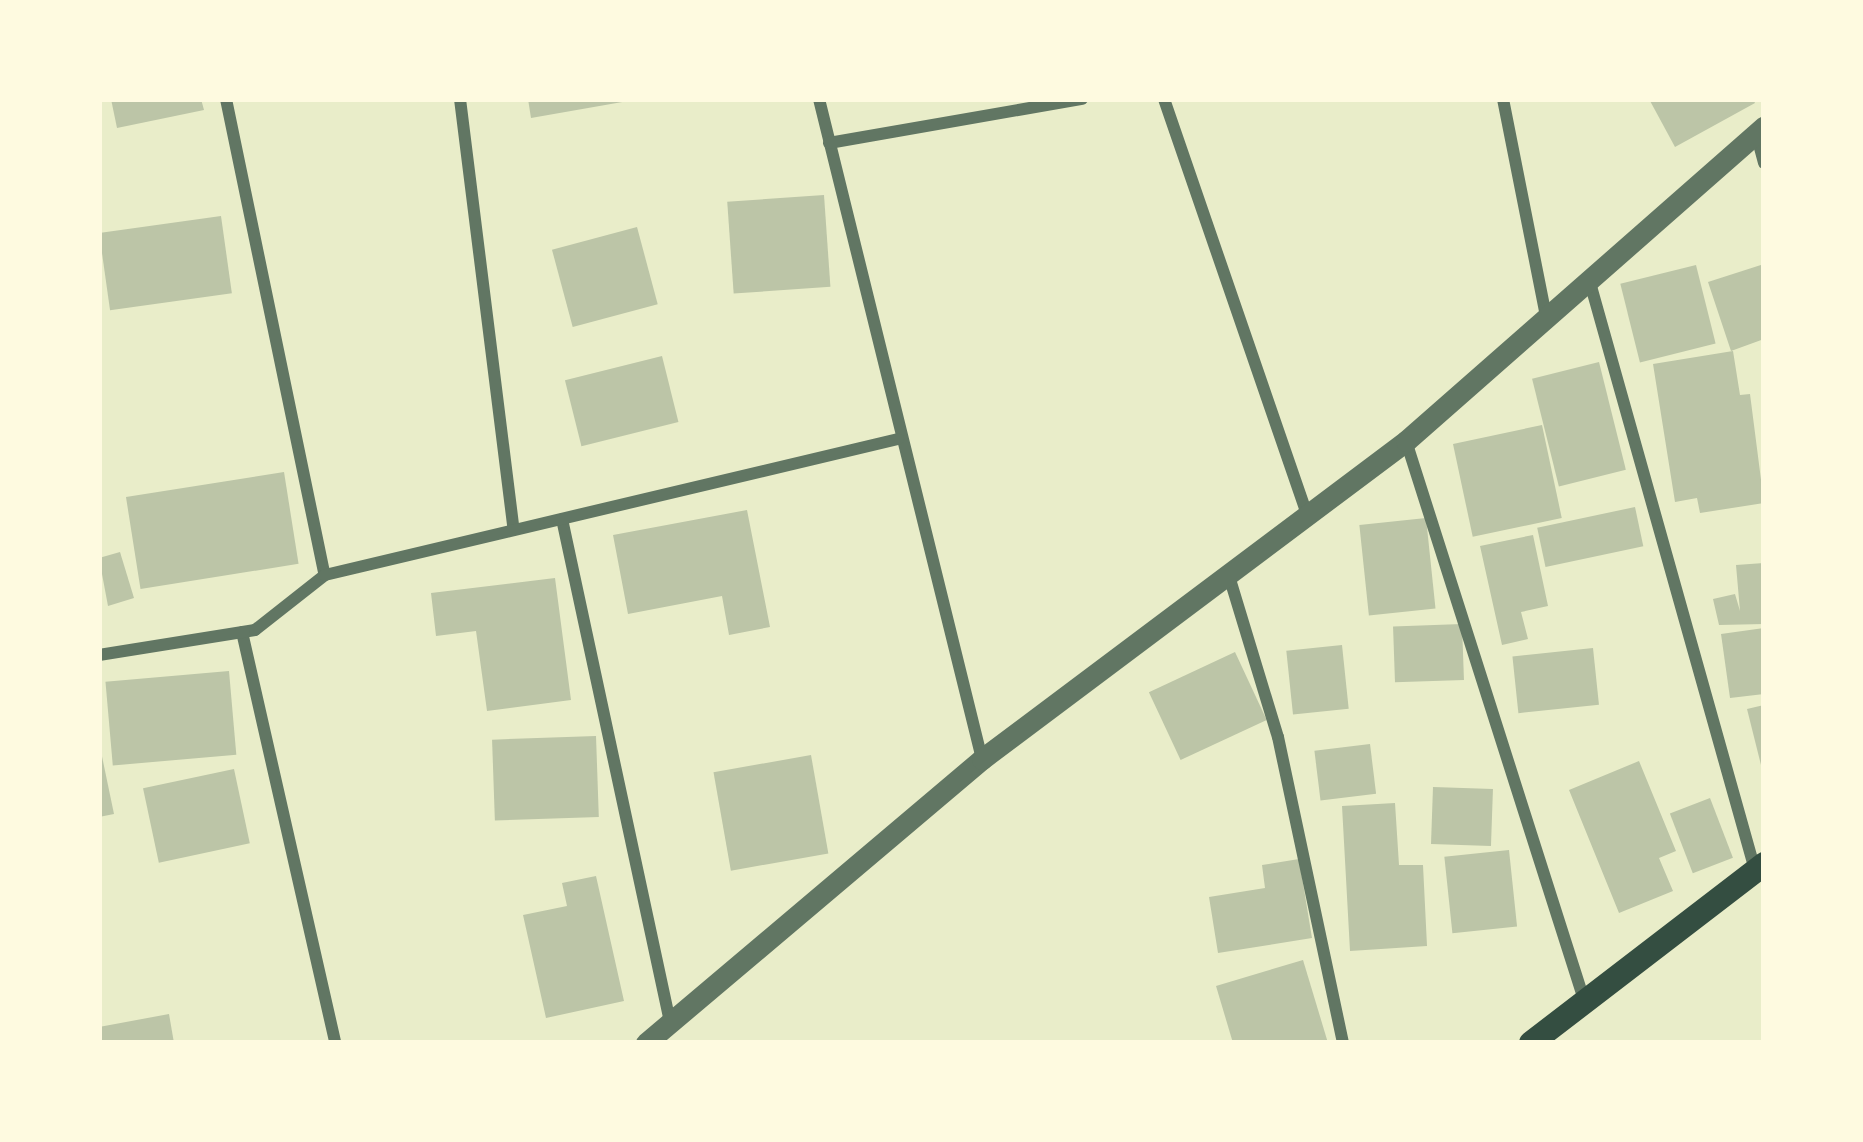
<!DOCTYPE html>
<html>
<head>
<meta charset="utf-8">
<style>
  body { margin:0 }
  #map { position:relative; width:1863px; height:1142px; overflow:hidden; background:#e9edc9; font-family:Rubik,sans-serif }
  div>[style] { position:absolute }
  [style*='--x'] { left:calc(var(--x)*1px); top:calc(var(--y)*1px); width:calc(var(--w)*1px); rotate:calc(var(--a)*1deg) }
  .building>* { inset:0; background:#bcc5a7; transform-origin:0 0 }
  .minor>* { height:12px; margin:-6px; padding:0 6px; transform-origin:6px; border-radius:6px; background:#617663 }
  .tertiary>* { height:21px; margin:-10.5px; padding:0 10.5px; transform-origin:10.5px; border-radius:10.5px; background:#617663 }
  .secondary>* { height:24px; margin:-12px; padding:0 12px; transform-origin:12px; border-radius:12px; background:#344e41 }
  span { translate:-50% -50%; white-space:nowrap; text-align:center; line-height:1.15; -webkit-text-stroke:10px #fefae0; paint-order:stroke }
  .frame { position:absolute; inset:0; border:102px solid #fefae0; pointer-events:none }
</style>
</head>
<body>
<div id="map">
  <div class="building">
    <div style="clip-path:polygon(111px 99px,201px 99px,204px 110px,117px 128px)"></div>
    <div style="clip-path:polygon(528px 99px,628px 99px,628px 101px,531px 118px)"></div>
    <div style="clip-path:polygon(1649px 99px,1753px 99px,1755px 103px,1675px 147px)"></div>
    <div style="left:824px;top:195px;width:92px;height:97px;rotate:86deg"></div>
    <div style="left:221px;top:216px;width:78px;height:123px;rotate:82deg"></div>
    <div style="left:637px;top:227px;width:80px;height:88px;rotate:75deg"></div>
    <div style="clip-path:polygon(1764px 264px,1764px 339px,1731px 351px,1708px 282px)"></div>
    <div style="left:1696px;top:265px;width:81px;height:78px;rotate:76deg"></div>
    <div style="clip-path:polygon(1733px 351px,1740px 395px,1750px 394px,1764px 503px,1700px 513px,1697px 498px,1675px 502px,1653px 364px)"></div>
    <div style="left:662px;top:356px;width:68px;height:100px;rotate:76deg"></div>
    <div style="left:1599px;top:362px;width:111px;height:69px;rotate:76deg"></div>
    <div style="left:1542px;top:425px;width:95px;height:91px;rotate:78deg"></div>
    <div style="left:284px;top:472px;width:93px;height:160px;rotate:81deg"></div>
    <div style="left:1635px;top:507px;width:40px;height:100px;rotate:78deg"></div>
    <div style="clip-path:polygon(747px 510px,770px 627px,729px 635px,722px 596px,628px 614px,613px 535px)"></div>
    <div style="left:1426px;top:518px;width:91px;height:67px;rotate:84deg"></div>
    <div style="clip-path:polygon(1533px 535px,1548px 606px,1521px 612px,1528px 639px,1502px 645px,1480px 546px)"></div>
    <div style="clip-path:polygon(120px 552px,134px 598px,108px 606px,99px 558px)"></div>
    <div style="clip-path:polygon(1764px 563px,1764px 624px,1719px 625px,1713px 599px,1735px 594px,1740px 611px,1736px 565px)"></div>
    <div style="clip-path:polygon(555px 578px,571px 700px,487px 711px,476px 631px,436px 636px,431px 593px)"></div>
    <div style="left:1462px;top:624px;width:56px;height:69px;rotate:88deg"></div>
    <div style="clip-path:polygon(1764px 628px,1764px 694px,1730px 698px,1721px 634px)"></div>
    <div style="left:1342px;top:645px;width:64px;height:56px;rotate:84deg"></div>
    <div style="left:1593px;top:648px;width:57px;height:81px;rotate:84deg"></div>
    <div style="left:1235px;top:652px;width:75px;height:95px;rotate:65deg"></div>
    <div style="left:229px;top:671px;width:84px;height:124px;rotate:85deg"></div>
    <div style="clip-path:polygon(1764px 705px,1764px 768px,1762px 769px,1747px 709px)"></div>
    <div style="left:596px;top:736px;width:81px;height:104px;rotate:88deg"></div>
    <div style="clip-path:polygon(99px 742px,114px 814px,99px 817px)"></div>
    <div style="left:1370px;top:744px;width:50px;height:56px;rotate:83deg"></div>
    <div style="left:811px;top:755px;width:100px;height:99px;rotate:80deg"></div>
    <div style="clip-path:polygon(1639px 761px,1676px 851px,1659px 858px,1673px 891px,1619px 913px,1569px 790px)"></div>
    <div style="left:234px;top:769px;width:76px;height:93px;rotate:78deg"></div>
    <div style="left:1433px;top:787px;width:60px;height:57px;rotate:2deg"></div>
    <div style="left:1710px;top:798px;width:64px;height:43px;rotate:69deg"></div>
    <div style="clip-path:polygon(1395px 803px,1399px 865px,1423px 865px,1427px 946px,1350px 951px,1342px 806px)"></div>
    <div style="left:1509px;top:850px;width:77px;height:65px;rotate:84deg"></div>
    <div style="clip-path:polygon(1299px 859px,1312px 938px,1218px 953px,1209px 897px,1265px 888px,1262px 865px)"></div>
    <div style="clip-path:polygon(596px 876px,624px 1001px,546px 1018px,523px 915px,567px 906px,562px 883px)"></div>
    <div style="clip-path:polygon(1303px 960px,1328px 1043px,1233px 1043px,1216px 986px)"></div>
    <div style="clip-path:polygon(169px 1014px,174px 1043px,99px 1043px,99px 1027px)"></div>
  </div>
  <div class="minor">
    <div style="--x:226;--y:99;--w:486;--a:78.3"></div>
    <div style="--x:460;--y:99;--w:434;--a:82.9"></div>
    <div style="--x:819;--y:99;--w:680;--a:76.13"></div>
    <div style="--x:1164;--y:99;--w:439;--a:71"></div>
    <div style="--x:1503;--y:99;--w:222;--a:78.8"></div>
    <div style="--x:1756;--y:133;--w:31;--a:75"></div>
    <div style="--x:829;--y:143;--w:257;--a:-9.9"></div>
    <div style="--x:1589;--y:279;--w:614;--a:74.31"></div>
    <div style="--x:1406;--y:441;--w:590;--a:72.33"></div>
    <div style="--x:562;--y:519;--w:514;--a:77.88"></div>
    <div style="--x:1229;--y:576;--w:168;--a:73.1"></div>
    <div style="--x:1278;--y:737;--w:313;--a:78"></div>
    <div style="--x:242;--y:632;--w:421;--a:77.2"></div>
    <div style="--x:99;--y:655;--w:158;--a:-9.1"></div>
    <div style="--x:255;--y:630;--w:89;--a:-38.2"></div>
    <div style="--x:325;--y:575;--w:589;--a:-13.35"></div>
  </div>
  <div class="tertiary">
    <div style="--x:646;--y:1043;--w:440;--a:-40.2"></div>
    <div style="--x:982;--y:759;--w:530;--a:-36.87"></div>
    <div style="--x:1406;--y:441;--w:477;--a:-41.3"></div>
  </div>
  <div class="secondary">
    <div style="--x:1531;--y:1043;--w:294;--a:-37.5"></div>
  </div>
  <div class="frame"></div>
</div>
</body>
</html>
